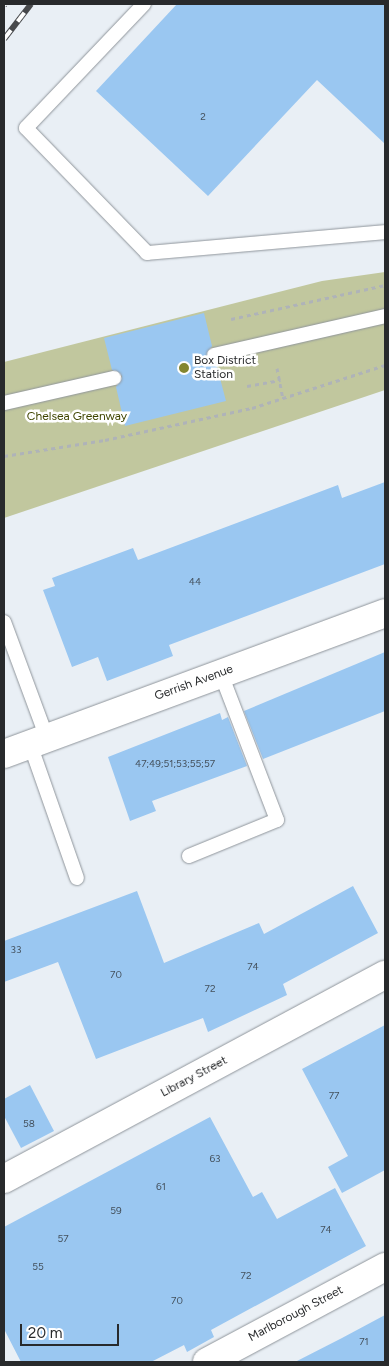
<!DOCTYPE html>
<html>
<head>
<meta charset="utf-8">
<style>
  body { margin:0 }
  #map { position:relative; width:389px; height:1366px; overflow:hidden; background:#e9eff5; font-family:Figtree,sans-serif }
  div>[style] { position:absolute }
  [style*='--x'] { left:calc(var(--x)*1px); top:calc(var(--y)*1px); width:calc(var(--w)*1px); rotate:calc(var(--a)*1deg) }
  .green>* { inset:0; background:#c1c79e }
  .building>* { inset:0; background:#9ac7f1 }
  .path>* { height:3px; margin-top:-1.5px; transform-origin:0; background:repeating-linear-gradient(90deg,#afb3b8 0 4px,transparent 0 8px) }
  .roads { filter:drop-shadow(0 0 1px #8f959b) drop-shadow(0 0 1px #8f959b) }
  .service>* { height:14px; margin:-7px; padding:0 7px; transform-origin:7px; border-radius:7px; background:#fff }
  .minor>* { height:28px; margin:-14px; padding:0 14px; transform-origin:14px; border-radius:14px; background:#fff }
  .rail>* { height:5.5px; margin-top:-2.75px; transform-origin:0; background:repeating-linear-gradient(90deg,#fff 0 11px,#47494c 0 22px); box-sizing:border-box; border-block:1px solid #47494c }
  .dots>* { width:14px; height:14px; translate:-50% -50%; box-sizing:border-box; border:2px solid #fff; border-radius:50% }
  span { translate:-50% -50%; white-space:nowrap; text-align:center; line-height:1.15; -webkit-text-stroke:5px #fff; paint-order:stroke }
  .number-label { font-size:10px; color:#44515d }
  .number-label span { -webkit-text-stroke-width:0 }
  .poi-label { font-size:12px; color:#282a2c }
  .left { translate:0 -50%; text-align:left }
  .park-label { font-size:12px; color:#3f4500 }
  .street-label { font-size:12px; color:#282a2c }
  .frame { position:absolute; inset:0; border:5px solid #282a2c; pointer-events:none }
  .scale { position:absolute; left:20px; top:1324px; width:99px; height:22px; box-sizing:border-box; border:2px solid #282a2c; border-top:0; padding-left:6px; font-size:15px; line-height:18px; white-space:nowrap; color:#282a2c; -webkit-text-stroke:4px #fff; paint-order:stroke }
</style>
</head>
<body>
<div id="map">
  <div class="green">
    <div style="clip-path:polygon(385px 272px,385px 390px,4px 518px,4px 362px,322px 281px)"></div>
  </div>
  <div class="building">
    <div style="clip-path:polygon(177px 4px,385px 4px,385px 144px,317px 80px,208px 196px,96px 91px)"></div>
    <div style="clip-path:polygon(204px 313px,212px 346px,206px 357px,216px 363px,226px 401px,125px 426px,116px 387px,122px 376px,112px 370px,104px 338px)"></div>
    <div style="clip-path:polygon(385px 482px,385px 564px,169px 645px,173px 656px,107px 681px,98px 657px,72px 667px,43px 590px,55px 586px,52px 578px,133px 548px,138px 560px,338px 485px,342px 498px)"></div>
    <div style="clip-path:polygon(385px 652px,385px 711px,263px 759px,244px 711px)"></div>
    <div style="clip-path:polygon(220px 713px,222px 720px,228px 717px,247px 766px,152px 801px,156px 811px,130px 821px,108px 757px)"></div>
    <div style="clip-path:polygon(353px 886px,378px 933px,283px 984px,287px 995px,208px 1032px,203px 1018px,96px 1059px,58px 962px,4px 982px,4px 941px,137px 891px,164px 963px,259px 923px,264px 934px)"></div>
    <div style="clip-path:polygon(385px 1025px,385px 1170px,342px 1193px,328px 1167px,348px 1156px,302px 1069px)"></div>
    <div style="clip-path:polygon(30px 1085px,54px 1131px,21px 1148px,4px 1116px,4px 1099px)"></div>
    <div style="clip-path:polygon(210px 1117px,253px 1197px,262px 1192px,277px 1219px,335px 1188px,366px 1246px,211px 1330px,214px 1337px,187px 1352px,184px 1345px,151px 1362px,21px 1362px,4px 1329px,4px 1227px)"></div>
    <div style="clip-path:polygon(385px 1315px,385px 1362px,295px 1362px,342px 1338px)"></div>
  </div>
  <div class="path">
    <div style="--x:231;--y:319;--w:158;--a:-12.4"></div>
    <div style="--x:277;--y:368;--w:31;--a:79"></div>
    <div style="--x:247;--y:386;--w:34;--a:-10"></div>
    <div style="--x:4;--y:456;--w:102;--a:-9"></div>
    <div style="--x:105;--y:440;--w:150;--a:-12.3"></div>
    <div style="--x:252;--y:408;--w:140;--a:-17.9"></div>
  </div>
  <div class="roads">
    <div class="service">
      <div style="--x:144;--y:4;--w:171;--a:133.6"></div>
      <div style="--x:26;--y:128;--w:174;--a:45.9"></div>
      <div style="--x:147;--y:253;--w:239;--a:-5"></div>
      <div style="--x:214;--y:355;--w:175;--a:-12.8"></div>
      <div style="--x:4;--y:403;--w:113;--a:-12.8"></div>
      <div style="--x:4;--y:622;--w:124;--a:69.7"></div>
      <div style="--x:30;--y:744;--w:142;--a:70.7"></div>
      <div style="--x:189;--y:856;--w:95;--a:-22.2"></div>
      <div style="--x:277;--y:820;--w:156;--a:-111"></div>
    </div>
    <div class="minor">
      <div style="--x:4;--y:754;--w:406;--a:-20.3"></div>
      <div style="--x:4;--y:1179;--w:432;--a:-28.2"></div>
      <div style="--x:207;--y:1362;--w:202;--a:-28.1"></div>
    </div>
  </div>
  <div class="rail">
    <div style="--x:4;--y:5;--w:1;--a:-45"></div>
    <div style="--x:4;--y:39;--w:44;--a:-52.4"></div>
  </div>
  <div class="dots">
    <div style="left:184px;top:368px;background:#838630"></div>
  </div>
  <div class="number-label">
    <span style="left:203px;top:117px">2</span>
    <span style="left:195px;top:582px">44</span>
    <span style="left:175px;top:764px">47;49;51;53;55;57</span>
    <span style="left:16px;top:950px">33</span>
    <span style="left:253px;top:967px">74</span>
    <span style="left:116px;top:975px">70</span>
    <span style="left:210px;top:989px">72</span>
    <span style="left:334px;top:1096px">77</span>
    <span style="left:29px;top:1124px">58</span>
    <span style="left:215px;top:1159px">63</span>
    <span style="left:161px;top:1187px">61</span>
    <span style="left:116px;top:1211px">59</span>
    <span style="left:326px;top:1230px">74</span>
    <span style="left:63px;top:1239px">57</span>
    <span style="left:38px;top:1267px">55</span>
    <span style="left:246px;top:1276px">72</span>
    <span style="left:177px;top:1301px">70</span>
    <span style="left:364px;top:1342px">71</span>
  </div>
  <div class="poi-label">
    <span class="left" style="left:194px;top:368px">Box District<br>Station</span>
  </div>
  <div class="park-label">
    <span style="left:77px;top:417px">Chelsea Greenway</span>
  </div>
  <div class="street-label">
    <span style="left:194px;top:683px;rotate:-20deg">Gerrish Avenue</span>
    <span style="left:194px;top:1077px;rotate:-28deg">Library Street</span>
    <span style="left:296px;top:1314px;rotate:-28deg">Marlborough Street</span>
  </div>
  <div class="frame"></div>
  <div class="scale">20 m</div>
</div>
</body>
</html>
